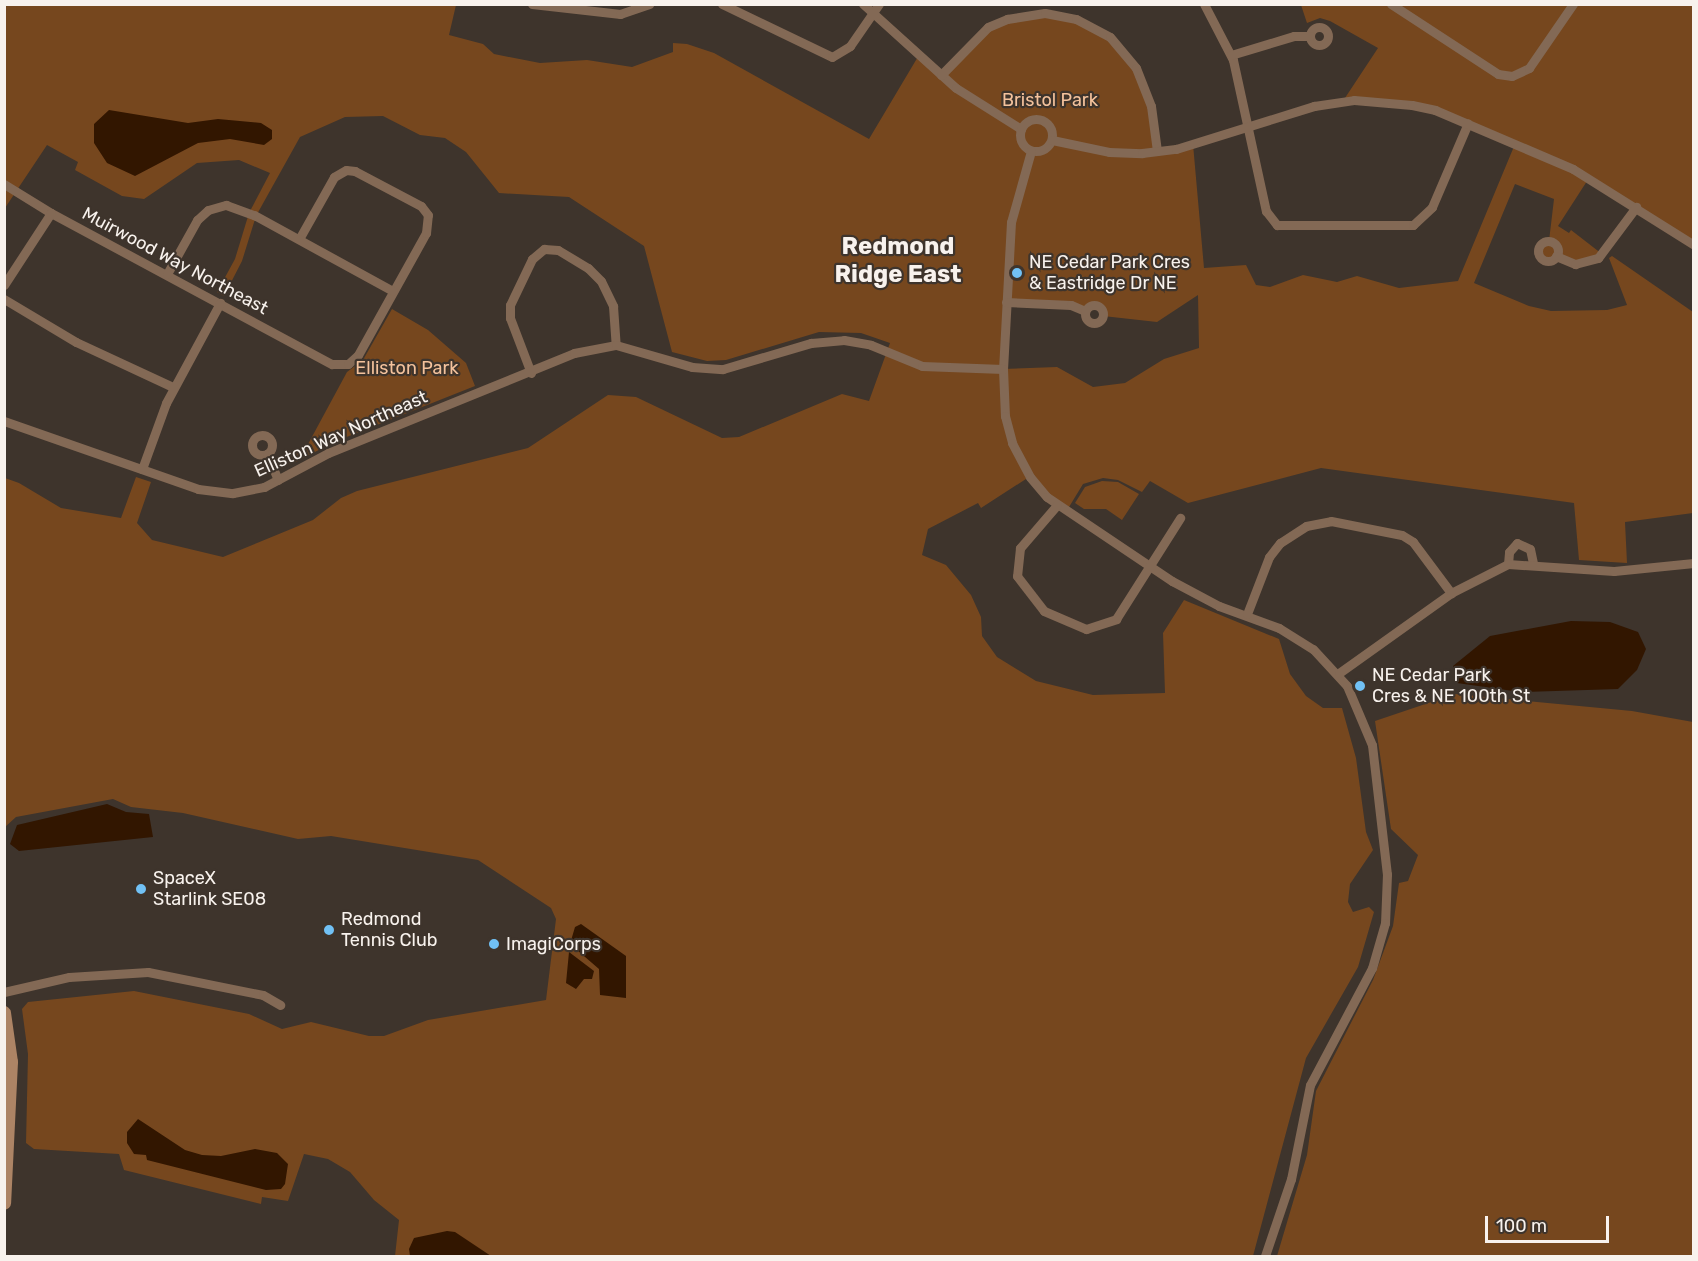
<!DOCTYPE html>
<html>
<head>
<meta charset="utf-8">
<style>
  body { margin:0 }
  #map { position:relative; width:1698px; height:1261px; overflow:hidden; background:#3e342c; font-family:Rubik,sans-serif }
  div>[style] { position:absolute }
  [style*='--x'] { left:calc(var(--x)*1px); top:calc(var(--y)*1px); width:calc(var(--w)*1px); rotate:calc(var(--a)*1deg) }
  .green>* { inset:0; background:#76471e }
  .water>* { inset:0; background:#321600 }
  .street>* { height:9px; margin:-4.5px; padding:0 4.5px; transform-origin:4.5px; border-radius:4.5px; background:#836955 }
  .street>.ring { margin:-4.5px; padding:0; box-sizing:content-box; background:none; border:9px solid #836955; border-radius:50% }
  .secondary>* { height:14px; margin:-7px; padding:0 7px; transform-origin:7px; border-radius:7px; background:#ad8465 }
  .dots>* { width:16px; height:16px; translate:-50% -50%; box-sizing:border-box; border:3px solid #3e342c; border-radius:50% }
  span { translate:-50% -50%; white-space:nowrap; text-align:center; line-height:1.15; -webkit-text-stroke:4.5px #3e342c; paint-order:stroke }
  .park-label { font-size:18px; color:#f4c29c }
  .street-label { font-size:18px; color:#f8f2ed }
  .poi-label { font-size:18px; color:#f8f2ed }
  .left { translate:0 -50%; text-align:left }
  .district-label { font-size:24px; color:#f8f2ed; font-weight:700 }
  .frame { position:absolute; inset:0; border:6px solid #f8f2ed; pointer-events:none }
  .scale { position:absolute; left:1485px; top:1216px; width:124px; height:27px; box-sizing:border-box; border:3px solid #f8f2ed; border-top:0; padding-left:8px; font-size:18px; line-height:21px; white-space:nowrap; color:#f8f2ed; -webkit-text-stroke:4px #3e342c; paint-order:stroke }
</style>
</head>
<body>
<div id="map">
  <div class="green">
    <div style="clip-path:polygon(evenodd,4px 5px,456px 5px,449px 35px,483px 44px,494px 54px,540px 63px,587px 60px,632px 67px,673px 52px,673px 43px,687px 44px,714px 53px,869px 139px,919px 55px,941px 75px,970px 41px,1007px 19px,1061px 15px,1110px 37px,1145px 85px,1157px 151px,1193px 144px,1204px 268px,1246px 265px,1256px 285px,1270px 287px,1303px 275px,1337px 282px,1357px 276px,1399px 288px,1458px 281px,1515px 144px,1435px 110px,1343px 101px,1378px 48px,1330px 21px,1320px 18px,1307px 23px,1301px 5px,1693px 5px,1693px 245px,1589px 178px,1558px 226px,1569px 233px,1571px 230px,1602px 254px,1591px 261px,1545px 260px,1539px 250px,1549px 241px,1554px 199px,1515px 184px,1474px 283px,1529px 306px,1551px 311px,1607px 310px,1627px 305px,1609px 258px,1612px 256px,1693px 312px,1693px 513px,1625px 522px,1627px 563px,1579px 560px,1574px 503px,1321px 468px,1188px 503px,1150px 481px,1142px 492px,1118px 480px,1103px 478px,1083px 484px,1066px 512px,1029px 477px,981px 508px,978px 503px,928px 529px,922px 555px,946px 565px,971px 595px,981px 617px,982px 636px,997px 657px,1036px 681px,1093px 695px,1165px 693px,1163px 633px,1184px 600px,1279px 639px,1290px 674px,1306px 696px,1323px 708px,1342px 708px,1356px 758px,1366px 832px,1373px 850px,1350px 884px,1348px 902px,1353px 912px,1369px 907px,1374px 912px,1358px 967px,1306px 1058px,1253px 1256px,395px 1256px,399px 1220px,374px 1200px,350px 1172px,328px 1159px,304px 1154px,288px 1201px,262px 1197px,261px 1204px,124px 1170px,119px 1154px,34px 1149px,26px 1143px,28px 1054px,22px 1009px,28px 1002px,134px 991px,249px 1014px,282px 1029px,311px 1022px,369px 1036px,384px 1036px,428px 1020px,546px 1000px,556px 919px,551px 908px,478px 860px,331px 836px,298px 839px,183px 813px,131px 807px,113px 799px,16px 817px,5px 827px,5px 478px,19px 483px,61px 508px,121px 518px,136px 477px,151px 482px,137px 523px,152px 540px,223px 557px,313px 520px,341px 498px,357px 491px,528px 448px,608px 395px,636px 397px,722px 438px,739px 437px,842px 394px,869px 401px,890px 343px,861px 333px,819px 332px,726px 360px,707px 361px,672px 352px,644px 246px,569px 197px,499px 193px,466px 152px,445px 138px,420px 135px,383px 116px,345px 117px,300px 137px,256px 216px,242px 261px,224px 296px,217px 292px,235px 259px,249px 213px,270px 173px,239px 160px,197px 163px,144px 199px,122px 196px,75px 170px,78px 162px,47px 145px,5px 208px,4px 5px,1198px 295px,1199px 348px,1164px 359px,1125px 383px,1093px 387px,1057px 367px,1003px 369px,1007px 302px,1087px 308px,1096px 304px,1101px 307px,1103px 316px,1157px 322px,1198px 295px)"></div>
    <div style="clip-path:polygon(392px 309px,428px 330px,466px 363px,475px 386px,334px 442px,292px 464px,282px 462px,280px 460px,307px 446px,347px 372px,363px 360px)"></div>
    <div style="clip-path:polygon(1102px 481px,1118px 482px,1139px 494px,1122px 520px,1106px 509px,1084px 509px,1075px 503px,1085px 487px)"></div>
    <div style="clip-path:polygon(1455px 694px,1632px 711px,1693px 722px,1693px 1256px,1277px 1256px,1307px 1155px,1316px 1091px,1373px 980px,1393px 926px,1399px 883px,1408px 881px,1418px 855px,1391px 829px,1375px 721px)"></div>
  </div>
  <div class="water">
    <div style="clip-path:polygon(109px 110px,188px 123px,218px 119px,261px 123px,272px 130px,272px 139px,264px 145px,230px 139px,198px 143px,135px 176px,107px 163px,94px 143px,94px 124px)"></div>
    <div style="clip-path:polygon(1571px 621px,1610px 622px,1638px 632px,1646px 649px,1637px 670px,1618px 689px,1520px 692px,1457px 683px,1453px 666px,1490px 636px)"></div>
    <div style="clip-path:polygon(107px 804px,126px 812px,149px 814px,153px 837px,19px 851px,10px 844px,17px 825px)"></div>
    <div style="clip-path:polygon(581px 924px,626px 956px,626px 998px,600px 995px,599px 969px,570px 944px,575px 927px)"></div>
    <div style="clip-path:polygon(569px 952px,594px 971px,592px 979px,584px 979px,576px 989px,566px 983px)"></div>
    <div style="clip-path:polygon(138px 1119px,185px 1150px,202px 1155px,221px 1156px,255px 1149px,277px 1153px,288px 1164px,285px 1184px,281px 1189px,266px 1190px,147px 1160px,146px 1155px,134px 1154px,127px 1143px,127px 1132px)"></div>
    <div style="clip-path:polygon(447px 1231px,455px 1232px,491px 1256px,410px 1256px,409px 1249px,414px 1238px)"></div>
  </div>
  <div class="street">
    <div style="--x:532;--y:4;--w:89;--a:6.5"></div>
    <div style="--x:620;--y:14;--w:31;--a:-19"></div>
    <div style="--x:722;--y:4;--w:122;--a:25.7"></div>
    <div style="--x:832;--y:57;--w:21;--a:-31"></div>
    <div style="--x:850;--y:46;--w:51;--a:-55.4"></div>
    <div style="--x:863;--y:4;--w:125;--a:42.1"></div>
    <div style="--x:956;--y:88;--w:77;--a:32.2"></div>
    <div style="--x:1204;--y:4;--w:63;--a:62.6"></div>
    <div style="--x:1233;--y:60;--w:155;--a:77.7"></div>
    <div style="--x:1266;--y:211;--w:18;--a:52"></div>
    <div style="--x:1277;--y:225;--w:136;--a:0"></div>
    <div style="--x:1413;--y:225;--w:26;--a:-43"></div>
    <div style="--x:1432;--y:207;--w:91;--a:-66.8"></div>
    <div style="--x:1391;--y:4;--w:128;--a:33.2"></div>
    <div style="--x:1498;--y:74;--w:14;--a:8"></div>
    <div style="--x:1512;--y:76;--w:19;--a:-25"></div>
    <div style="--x:1529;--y:68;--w:78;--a:-55.5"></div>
    <div class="ring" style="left:1310px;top:27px;width:9px;height:9px"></div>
    <div style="--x:1231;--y:55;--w:66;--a:-16.8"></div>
    <div style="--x:1294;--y:36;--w:16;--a:0"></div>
    <div style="--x:941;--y:75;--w:67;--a:-45.6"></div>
    <div style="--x:988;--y:27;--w:21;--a:-23"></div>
    <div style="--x:1007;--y:19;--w:38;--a:-9"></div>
    <div style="--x:1045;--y:13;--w:32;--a:11"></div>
    <div style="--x:1076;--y:19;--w:38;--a:28"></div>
    <div style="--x:1110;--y:37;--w:40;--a:50"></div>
    <div style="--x:1136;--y:68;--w:41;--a:68.5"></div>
    <div style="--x:1151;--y:106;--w:45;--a:82.4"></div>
    <div class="ring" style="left:1020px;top:119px;width:23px;height:23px"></div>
    <div style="--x:1052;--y:140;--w:58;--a:11.9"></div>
    <div style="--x:1109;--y:152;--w:33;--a:2"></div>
    <div style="--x:1142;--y:153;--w:34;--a:-7"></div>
    <div style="--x:1176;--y:149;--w:145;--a:-17.3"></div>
    <div style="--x:1314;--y:106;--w:40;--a:-8.5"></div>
    <div style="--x:1354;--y:100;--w:58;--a:4.9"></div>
    <div style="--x:1412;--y:105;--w:24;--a:12"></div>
    <div style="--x:1435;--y:110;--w:150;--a:23.1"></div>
    <div style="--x:1573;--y:169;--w:143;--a:32.1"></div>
    <div style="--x:1031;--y:151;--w:74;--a:105.7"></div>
    <div style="--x:1011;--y:222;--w:147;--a:93.1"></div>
    <div style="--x:1003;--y:369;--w:47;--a:87.6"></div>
    <div style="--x:1005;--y:416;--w:28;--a:75"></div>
    <div style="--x:1012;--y:443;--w:38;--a:62"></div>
    <div style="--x:1030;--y:477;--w:26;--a:50"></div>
    <div style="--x:1047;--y:497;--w:151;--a:33.9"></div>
    <div style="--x:1172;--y:581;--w:53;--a:28"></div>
    <div style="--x:1219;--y:606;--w:64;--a:20.1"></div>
    <div style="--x:1279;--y:628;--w:40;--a:32"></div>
    <div style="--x:1313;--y:649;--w:50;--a:47.4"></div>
    <div style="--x:1347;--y:686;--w:64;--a:67"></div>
    <div style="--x:1372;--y:745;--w:130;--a:83.4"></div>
    <div style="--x:1387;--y:874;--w:49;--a:92.3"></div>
    <div style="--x:1385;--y:923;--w:47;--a:106.1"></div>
    <div style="--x:1372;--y:968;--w:132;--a:117.9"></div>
    <div style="--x:1310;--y:1085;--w:96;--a:101.4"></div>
    <div style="--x:1291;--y:1179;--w:81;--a:108.7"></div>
    <div style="--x:4;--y:184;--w:55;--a:31.7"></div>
    <div style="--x:51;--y:213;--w:319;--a:28.3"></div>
    <div style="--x:332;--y:364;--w:16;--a:0"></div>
    <div style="--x:348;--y:364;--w:13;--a:-42"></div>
    <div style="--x:358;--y:355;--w:140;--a:-60.9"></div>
    <div style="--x:426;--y:233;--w:18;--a:-84"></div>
    <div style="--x:428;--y:215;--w:11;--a:-128"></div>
    <div style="--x:421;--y:206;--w:75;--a:-152.1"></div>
    <div style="--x:355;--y:171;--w:9;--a:-174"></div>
    <div style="--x:346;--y:170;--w:14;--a:150"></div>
    <div style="--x:334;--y:177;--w:71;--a:119.4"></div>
    <div class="ring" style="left:1538px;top:241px;width:11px;height:11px"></div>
    <div style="--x:1556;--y:256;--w:21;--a:23"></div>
    <div style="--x:1575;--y:264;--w:24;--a:-15"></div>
    <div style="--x:1598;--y:258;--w:64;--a:-53.3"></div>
    <div style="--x:167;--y:274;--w:62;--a:-60.9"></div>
    <div style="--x:197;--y:220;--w:15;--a:-42"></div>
    <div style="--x:208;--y:210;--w:19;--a:-16"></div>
    <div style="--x:226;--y:205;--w:30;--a:20"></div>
    <div style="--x:254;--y:215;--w:158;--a:28.7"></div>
    <div style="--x:4;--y:285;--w:86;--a:-56.9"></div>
    <div style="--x:4;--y:299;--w:84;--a:30.8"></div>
    <div style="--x:76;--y:342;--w:107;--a:24.9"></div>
    <div style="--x:1006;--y:302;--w:65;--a:2.6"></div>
    <div style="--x:1071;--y:305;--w:15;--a:23"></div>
    <div class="ring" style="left:1085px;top:305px;width:9px;height:9px"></div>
    <div style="--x:531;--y:373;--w:59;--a:-110.9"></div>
    <div style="--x:510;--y:318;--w:13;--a:-90"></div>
    <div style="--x:510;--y:305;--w:51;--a:-64.4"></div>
    <div style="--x:532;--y:259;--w:16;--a:-40"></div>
    <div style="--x:544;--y:249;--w:14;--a:4"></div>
    <div style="--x:558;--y:250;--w:35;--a:31"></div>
    <div style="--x:588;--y:268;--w:18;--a:45"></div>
    <div style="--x:601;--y:281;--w:28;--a:64"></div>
    <div style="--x:613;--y:306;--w:39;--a:86"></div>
    <div style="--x:4;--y:421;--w:206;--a:19.3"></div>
    <div style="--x:198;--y:489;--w:35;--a:7"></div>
    <div style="--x:233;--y:493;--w:32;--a:-11"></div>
    <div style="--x:264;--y:487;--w:72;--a:-28"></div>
    <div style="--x:328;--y:453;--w:266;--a:-22.1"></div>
    <div style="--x:574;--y:353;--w:43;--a:-10.8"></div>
    <div style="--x:616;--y:345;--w:79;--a:16.1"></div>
    <div style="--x:692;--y:367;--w:31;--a:4"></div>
    <div style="--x:723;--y:369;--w:92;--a:-16.5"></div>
    <div style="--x:811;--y:343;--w:33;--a:-5"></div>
    <div style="--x:844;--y:340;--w:27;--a:10"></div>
    <div style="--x:871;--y:345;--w:55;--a:22.4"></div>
    <div style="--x:922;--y:366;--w:81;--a:2.1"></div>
    <div class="ring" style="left:252px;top:435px;width:11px;height:11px"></div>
    <div style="--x:267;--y:454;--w:28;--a:67"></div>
    <div style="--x:142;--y:469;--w:70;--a:-70"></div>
    <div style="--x:166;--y:403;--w:114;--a:-61.6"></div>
    <div style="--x:1057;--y:505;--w:57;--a:130.7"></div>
    <div style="--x:1020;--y:548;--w:28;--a:96"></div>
    <div style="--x:1017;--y:576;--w:44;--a:52.4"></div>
    <div style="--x:1044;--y:611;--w:46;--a:23.2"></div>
    <div style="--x:1086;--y:629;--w:32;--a:-18"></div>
    <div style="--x:1116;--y:619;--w:120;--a:-57.6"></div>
    <div style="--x:1508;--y:564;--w:12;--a:-85"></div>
    <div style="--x:1509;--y:552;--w:12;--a:-48"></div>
    <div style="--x:1517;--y:543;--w:14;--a:25"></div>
    <div style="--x:1530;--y:549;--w:14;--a:78"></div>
    <div style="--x:1247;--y:614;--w:61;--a:-68.9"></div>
    <div style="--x:1269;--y:557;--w:18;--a:-52"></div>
    <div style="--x:1280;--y:543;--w:31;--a:-33"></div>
    <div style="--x:1306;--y:526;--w:25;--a:-11"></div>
    <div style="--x:1331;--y:521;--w:72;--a:11.2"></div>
    <div style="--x:1402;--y:535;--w:13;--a:32"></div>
    <div style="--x:1413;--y:542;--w:64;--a:53.3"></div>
    <div style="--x:1339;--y:673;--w:138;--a:-35.5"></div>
    <div style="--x:1451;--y:593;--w:64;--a:-27"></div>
    <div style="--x:1508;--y:564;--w:106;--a:3.8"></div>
    <div style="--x:1614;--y:571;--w:80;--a:-5.7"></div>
    <div style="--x:4;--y:992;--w:67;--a:-13"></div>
    <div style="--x:69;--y:977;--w:79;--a:-3.6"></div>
    <div style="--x:148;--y:972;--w:117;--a:11.3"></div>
    <div style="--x:263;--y:995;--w:20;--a:30"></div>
  </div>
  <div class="secondary">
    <div style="--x:4;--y:1013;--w:49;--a:81.9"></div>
    <div style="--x:11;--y:1062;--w:141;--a:92.8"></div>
  </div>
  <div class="dots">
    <div style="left:1017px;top:273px;background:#71c1f5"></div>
    <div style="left:1360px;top:686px;background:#71c1f5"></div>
    <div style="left:141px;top:889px;background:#71c1f5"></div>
    <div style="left:329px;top:930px;background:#71c1f5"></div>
    <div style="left:494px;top:944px;background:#71c1f5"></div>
  </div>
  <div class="park-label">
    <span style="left:1050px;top:100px">Bristol Park</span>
    <span style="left:407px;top:368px">Elliston Park</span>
  </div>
  <div class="street-label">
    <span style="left:175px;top:261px;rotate:28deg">Muirwood Way Northeast</span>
    <span style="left:341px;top:434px;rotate:-24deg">Elliston Way Northeast</span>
  </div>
  <div class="poi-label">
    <span class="left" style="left:1029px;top:273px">NE Cedar Park Cres<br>&amp; Eastridge Dr NE</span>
    <span class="left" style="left:1372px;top:686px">NE Cedar Park<br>Cres &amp; NE 100th St</span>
    <span class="left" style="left:153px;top:889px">SpaceX<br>Starlink SE08</span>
    <span class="left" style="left:341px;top:930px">Redmond<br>Tennis Club</span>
    <span class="left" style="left:506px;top:944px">ImagiCorps</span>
  </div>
  <div class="district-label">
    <span style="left:898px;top:261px">Redmond<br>Ridge East</span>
  </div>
  <div class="frame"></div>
  <div class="scale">100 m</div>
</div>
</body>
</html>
